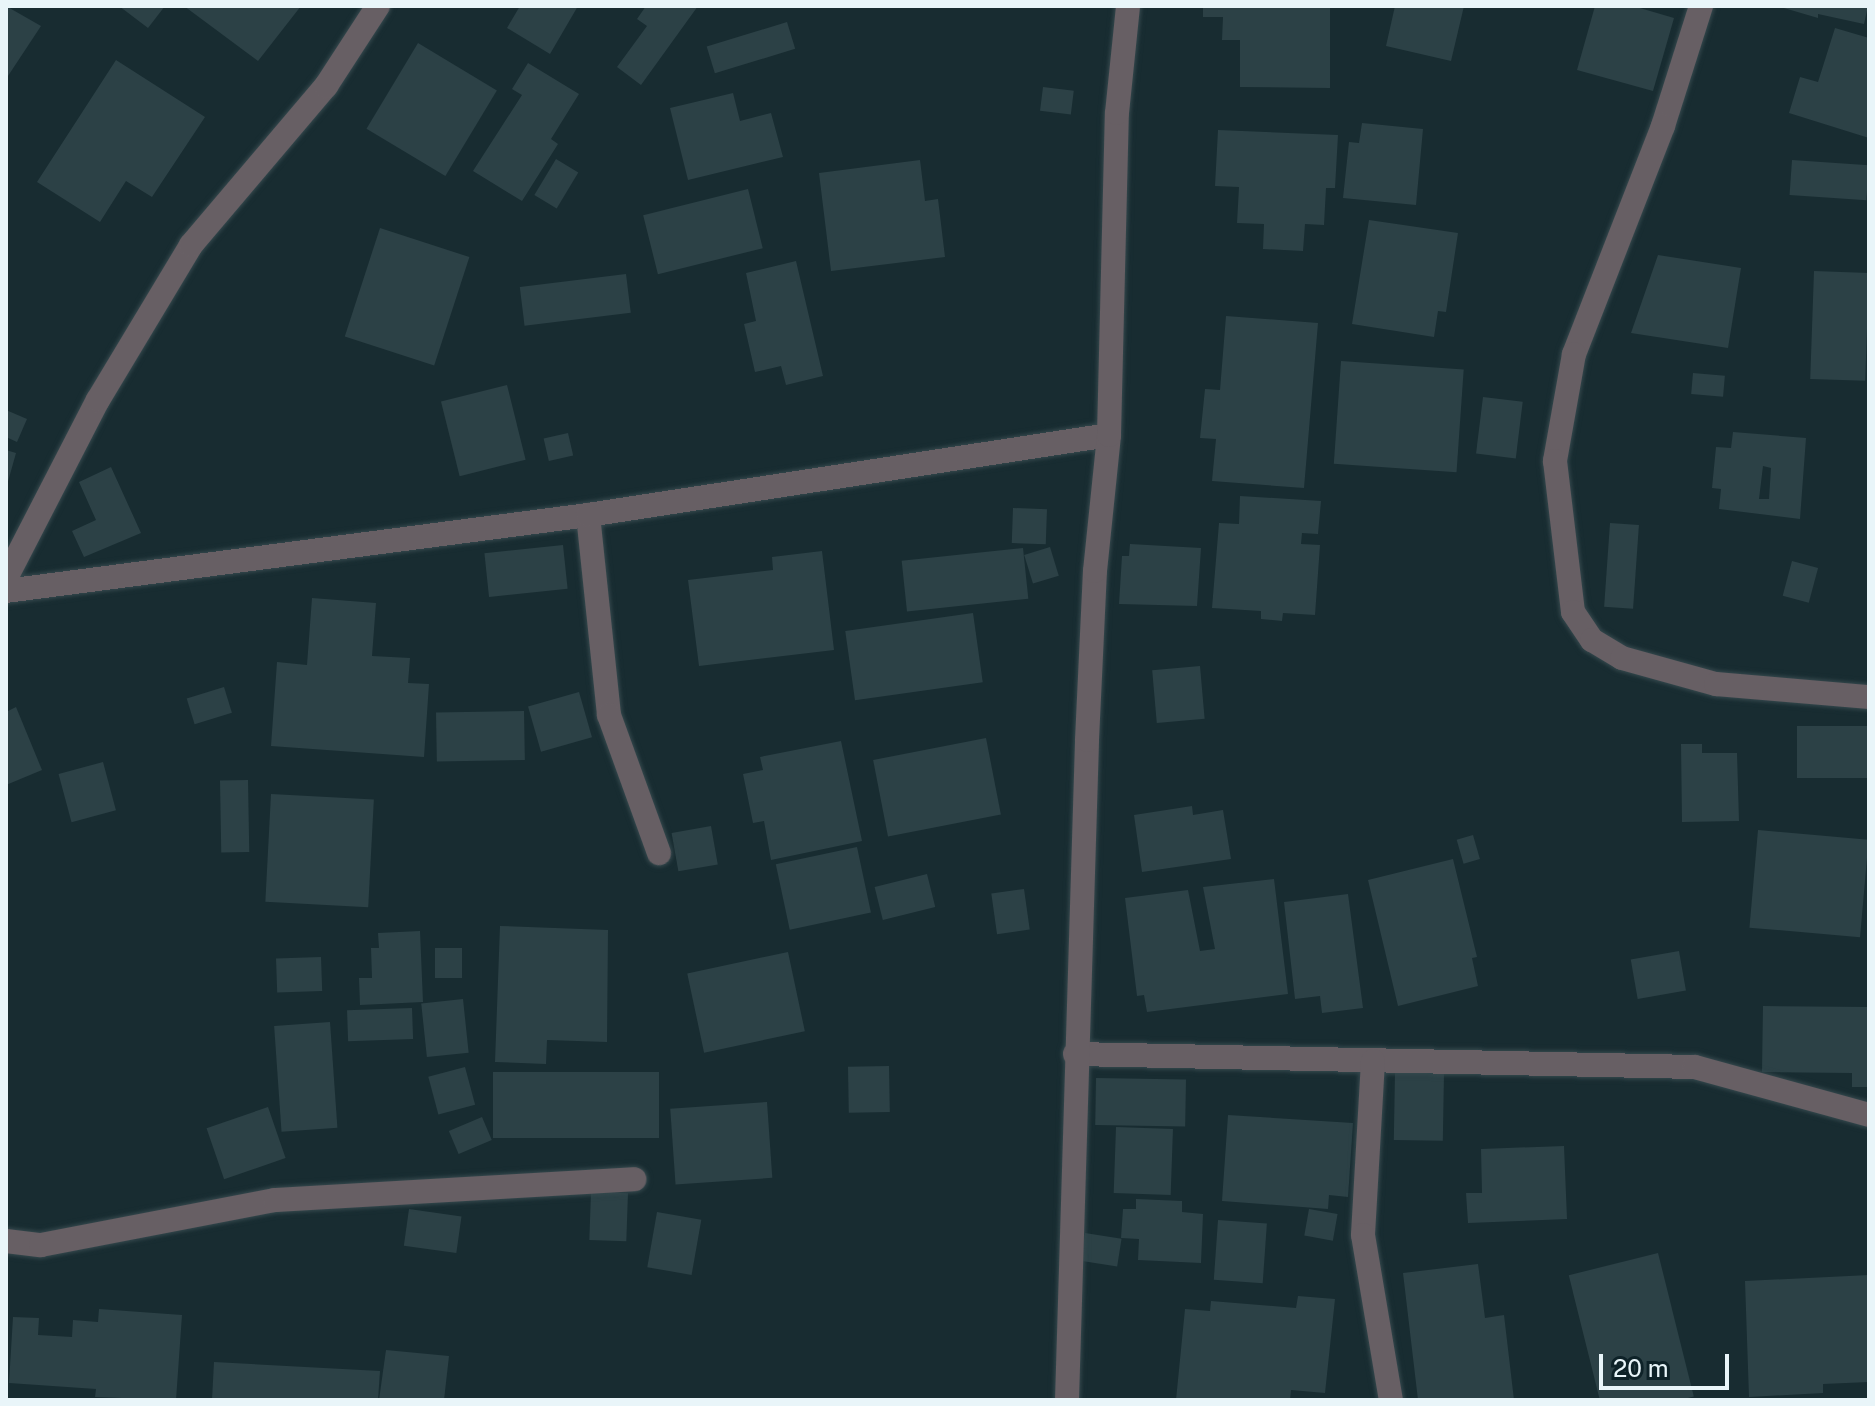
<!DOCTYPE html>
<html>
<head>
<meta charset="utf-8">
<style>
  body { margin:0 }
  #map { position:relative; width:1875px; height:1406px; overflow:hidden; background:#182c31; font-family:"Public Sans",sans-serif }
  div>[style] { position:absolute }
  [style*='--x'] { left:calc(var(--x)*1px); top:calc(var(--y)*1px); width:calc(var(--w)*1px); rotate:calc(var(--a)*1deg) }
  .building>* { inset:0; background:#2c4146; transform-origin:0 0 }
  .roads { filter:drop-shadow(0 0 2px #35484d) drop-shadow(0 0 2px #35484d) }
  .minor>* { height:24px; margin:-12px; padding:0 12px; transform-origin:12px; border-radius:12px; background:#675f64 }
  span { translate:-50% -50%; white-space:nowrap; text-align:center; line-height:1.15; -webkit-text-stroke:6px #0e2228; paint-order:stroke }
  .frame { position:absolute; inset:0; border:8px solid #e9f5f9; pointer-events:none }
  .scale { position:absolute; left:1599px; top:1354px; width:130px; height:36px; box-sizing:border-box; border:4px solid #e9f5f9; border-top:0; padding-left:10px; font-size:24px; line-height:28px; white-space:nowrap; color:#e9f5f9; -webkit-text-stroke:6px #0e2228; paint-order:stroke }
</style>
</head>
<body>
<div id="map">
  <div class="building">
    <div style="clip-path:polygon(6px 6px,41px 26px,6px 79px)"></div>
    <div style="clip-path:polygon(119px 6px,165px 6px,148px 28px)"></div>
    <div style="clip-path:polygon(184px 6px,301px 6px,258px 61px)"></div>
    <div style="clip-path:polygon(520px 6px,578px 6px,550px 54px,507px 28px)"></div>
    <div style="clip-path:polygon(646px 6px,698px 6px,641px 85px,617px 67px,647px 26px,637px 19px)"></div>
    <div style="clip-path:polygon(1203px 6px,1330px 6px,1330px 88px,1240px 87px,1240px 40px,1222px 40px,1223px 17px,1203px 17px)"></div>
    <div style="clip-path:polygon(1395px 6px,1464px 6px,1451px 61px,1386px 46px)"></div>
    <div style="clip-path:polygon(1595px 6px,1633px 6px,1674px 18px,1653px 91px,1577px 70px)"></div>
    <div style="clip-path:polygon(1777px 6px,1868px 6px,1864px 24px,1818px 14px,1818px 18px)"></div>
    <div style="left:787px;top:22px;width:28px;height:84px;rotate:73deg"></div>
    <div style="clip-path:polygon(1835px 28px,1869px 38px,1869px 138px,1789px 113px,1800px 77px,1818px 82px)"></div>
    <div style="left:418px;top:43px;width:92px;height:100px;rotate:31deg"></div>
    <div style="clip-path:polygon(116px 60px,205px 117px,152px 197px,126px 181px,100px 222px,37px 182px)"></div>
    <div style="clip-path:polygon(528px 63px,579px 94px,551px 139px,558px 144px,522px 201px,473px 171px,522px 95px,512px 89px)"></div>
    <div style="left:1043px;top:87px;width:31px;height:24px;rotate:7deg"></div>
    <div style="clip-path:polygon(733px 93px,740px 121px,771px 113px,783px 157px,688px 180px,670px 108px)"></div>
    <div style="clip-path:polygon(1362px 123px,1423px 129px,1416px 205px,1343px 198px,1349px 142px,1359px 143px)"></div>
    <div style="clip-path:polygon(1218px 130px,1338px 135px,1335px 188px,1326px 188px,1324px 225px,1305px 224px,1303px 251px,1263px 249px,1264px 224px,1237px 223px,1239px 187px,1215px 186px)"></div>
    <div style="left:556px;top:159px;width:26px;height:42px;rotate:31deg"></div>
    <div style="clip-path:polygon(920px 160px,925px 201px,938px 199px,945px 257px,831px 271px,819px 173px)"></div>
    <div style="left:1792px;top:160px;width:77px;height:35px;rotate:4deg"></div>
    <div style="left:748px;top:189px;width:61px;height:108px;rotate:76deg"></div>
    <div style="clip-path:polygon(1369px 220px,1458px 233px,1446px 312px,1438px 311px,1434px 337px,1352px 324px)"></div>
    <div style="left:380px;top:228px;width:94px;height:114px;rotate:18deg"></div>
    <div style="clip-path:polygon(1658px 255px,1741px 268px,1728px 348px,1631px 333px)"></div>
    <div style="clip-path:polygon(796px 261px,823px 376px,786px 385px,781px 366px,755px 372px,744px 324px,756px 321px,746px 273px)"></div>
    <div style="left:1814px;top:271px;width:55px;height:108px;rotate:2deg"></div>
    <div style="left:626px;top:274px;width:39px;height:107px;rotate:83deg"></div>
    <div style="clip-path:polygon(1226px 316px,1318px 323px,1304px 488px,1212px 481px,1216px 439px,1200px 438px,1205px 389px,1220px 390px)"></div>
    <div style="left:1341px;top:361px;width:123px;height:103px;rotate:4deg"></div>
    <div style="left:1693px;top:373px;width:32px;height:21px;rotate:5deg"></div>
    <div style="left:507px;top:385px;width:77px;height:68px;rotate:76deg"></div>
    <div style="left:1483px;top:397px;width:40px;height:57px;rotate:7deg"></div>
    <div style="clip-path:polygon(6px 410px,27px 419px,17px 442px,6px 437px)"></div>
    <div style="clip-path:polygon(evenodd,1733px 432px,1806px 438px,1800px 519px,1719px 509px,1721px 489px,1712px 488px,1716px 447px,1731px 448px,1733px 432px,1763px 466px,1771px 468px,1769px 499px,1759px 499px,1763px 466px)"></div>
    <div style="left:568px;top:433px;width:23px;height:25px;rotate:77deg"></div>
    <div style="clip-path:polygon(6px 450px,16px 453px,7px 485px,6px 485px)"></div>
    <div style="clip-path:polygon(111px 467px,141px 533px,84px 557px,72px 531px,96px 520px,79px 482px)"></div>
    <div style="clip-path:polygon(1240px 496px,1321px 501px,1318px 534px,1302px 533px,1301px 544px,1320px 545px,1315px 615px,1283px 613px,1282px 621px,1261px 619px,1261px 611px,1212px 608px,1219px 523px,1239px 524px)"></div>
    <div style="left:1013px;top:508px;width:34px;height:35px;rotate:2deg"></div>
    <div style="left:1610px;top:523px;width:29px;height:84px;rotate:4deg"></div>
    <div style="clip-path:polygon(1130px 544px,1201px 548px,1197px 606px,1119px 604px,1122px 556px,1129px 556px)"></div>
    <div style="left:563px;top:545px;width:44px;height:79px;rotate:84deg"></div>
    <div style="left:1050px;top:547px;width:30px;height:27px;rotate:73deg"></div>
    <div style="left:1023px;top:548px;width:51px;height:122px;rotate:84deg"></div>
    <div style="clip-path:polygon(822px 551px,834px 650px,699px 666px,688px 580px,773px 570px,772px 557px)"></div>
    <div style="left:1792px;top:561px;width:27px;height:36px;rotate:15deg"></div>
    <div style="clip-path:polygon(312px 598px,376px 603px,372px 656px,410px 658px,408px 683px,429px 684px,424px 757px,271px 746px,277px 662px,307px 665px)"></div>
    <div style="left:973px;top:613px;width:70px;height:129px;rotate:82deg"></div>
    <div style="left:1200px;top:666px;width:53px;height:48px;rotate:85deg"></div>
    <div style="left:224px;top:687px;width:27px;height:39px;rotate:73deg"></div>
    <div style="left:579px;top:692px;width:47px;height:53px;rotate:74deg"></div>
    <div style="clip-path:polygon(16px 707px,42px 770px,6px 785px,6px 712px)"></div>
    <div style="left:524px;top:711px;width:49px;height:88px;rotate:89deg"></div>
    <div style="left:1797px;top:726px;width:71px;height:52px"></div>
    <div style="left:986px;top:738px;width:78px;height:115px;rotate:79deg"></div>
    <div style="clip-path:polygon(841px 741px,862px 841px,771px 860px,764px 821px,753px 823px,743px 774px,763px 770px,760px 757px)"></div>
    <div style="clip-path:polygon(1681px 744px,1702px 744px,1702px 753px,1737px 753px,1739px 821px,1682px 822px)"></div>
    <div style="left:103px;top:762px;width:50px;height:46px;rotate:75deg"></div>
    <div style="left:248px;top:780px;width:72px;height:28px;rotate:89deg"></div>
    <div style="left:271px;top:794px;width:103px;height:108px;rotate:3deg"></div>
    <div style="clip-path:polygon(1192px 806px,1193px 815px,1223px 810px,1231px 859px,1142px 872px,1134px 815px)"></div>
    <div style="left:711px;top:826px;width:39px;height:40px;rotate:80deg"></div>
    <div style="left:1758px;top:830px;width:111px;height:98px;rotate:5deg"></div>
    <div style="left:1473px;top:835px;width:25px;height:17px;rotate:74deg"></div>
    <div style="left:857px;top:847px;width:67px;height:83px;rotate:78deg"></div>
    <div style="clip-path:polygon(1453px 859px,1477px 957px,1472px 958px,1478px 986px,1398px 1006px,1368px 880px)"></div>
    <div style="left:927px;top:874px;width:34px;height:54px;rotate:76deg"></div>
    <div style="clip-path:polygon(1274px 879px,1288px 994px,1147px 1012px,1144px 995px,1137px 996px,1125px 898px,1188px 890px,1200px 951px,1215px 949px,1203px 887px)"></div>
    <div style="left:1024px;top:889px;width:41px;height:33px;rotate:82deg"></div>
    <div style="clip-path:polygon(1348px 894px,1363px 1008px,1322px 1013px,1320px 996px,1295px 999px,1284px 902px)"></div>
    <div style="clip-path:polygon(500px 926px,608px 930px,607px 1042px,547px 1040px,546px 1064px,495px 1062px)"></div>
    <div style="clip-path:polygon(420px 931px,423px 1002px,360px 1005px,359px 978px,372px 978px,371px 948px,379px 948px,378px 933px)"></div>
    <div style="left:435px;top:948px;width:27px;height:30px"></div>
    <div style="left:1679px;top:951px;width:40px;height:49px;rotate:80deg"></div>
    <div style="left:788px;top:952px;width:81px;height:103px;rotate:78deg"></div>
    <div style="left:321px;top:957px;width:34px;height:45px;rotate:88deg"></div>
    <div style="left:463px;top:999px;width:54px;height:42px;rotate:84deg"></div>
    <div style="clip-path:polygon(1763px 1006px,1869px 1007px,1869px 1087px,1852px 1087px,1852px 1073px,1762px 1072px)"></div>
    <div style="left:412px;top:1008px;width:31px;height:65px;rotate:88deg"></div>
    <div style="left:330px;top:1022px;width:106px;height:56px;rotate:86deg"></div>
    <div style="left:889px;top:1066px;width:46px;height:41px;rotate:89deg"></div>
    <div style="left:465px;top:1067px;width:39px;height:38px;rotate:75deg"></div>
    <div style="left:493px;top:1072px;width:166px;height:66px"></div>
    <div style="left:1395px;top:1072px;width:49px;height:68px;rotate:1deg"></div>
    <div style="left:1096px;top:1078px;width:90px;height:47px;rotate:1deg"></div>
    <div style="left:767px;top:1102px;width:76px;height:97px;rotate:86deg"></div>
    <div style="left:268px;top:1107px;width:54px;height:65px;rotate:71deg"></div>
    <div style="clip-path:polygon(1228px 1115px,1353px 1123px,1348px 1197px,1329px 1195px,1328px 1209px,1222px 1201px)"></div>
    <div style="left:482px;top:1117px;width:25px;height:36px;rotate:67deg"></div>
    <div style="left:1116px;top:1127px;width:57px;height:66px;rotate:2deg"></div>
    <div style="clip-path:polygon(1564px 1146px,1567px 1219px,1468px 1223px,1466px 1193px,1482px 1193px,1481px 1149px)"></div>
    <div style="left:591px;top:1192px;width:37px;height:48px;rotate:2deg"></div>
    <div style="clip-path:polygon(1136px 1199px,1182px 1201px,1182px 1212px,1203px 1214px,1201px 1263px,1138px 1260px,1139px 1239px,1121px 1238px,1123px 1209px,1136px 1209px)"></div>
    <div style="left:409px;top:1209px;width:53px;height:37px;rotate:8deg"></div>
    <div style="left:1309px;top:1209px;width:29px;height:27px;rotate:10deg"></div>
    <div style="left:657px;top:1212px;width:45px;height:56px;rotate:10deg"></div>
    <div style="left:1218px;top:1220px;width:49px;height:60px;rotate:4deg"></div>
    <div style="left:1085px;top:1233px;width:37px;height:28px;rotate:9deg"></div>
    <div style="left:1658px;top:1253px;width:148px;height:92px;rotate:76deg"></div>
    <div style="clip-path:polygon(1478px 1264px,1485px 1318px,1504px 1315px,1514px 1400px,1418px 1400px,1403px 1273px)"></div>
    <div style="clip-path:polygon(1869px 1275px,1869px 1382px,1823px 1384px,1823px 1393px,1749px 1397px,1745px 1281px)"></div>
    <div style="clip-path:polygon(1298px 1296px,1335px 1299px,1325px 1393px,1291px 1390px,1290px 1400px,1176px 1400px,1185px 1309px,1210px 1311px,1211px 1301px,1296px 1308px)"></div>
    <div style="clip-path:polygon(99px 1309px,182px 1315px,176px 1400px,95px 1397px,96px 1389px,9px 1383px,13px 1317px,39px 1318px,38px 1335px,72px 1337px,73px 1320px,98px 1322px)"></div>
    <div style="clip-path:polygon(386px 1350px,449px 1356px,444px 1400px,379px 1400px)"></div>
    <div style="clip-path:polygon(214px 1362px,380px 1371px,378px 1400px,212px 1400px)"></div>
  </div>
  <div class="roads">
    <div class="minor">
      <div style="--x:1701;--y:6;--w:126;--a:107.6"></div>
      <div style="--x:1663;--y:126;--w:245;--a:111.3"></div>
      <div style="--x:1574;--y:354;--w:109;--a:100.1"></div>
      <div style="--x:1555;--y:461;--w:152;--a:83.2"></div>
      <div style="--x:1573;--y:612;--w:34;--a:56"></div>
      <div style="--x:1592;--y:640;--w:35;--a:31"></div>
      <div style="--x:1622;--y:658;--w:98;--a:15.5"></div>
      <div style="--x:1716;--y:684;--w:154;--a:4.9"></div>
      <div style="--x:588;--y:515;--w:201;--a:84"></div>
      <div style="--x:609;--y:715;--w:147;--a:70.1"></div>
      <div style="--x:6;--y:578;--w:200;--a:-62.7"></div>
      <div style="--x:98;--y:400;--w:181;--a:-59"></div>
      <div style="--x:191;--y:245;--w:209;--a:-49.7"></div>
      <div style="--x:326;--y:86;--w:95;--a:-57"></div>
      <div style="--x:6;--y:591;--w:587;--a:-7.44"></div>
      <div style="--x:588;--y:515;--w:527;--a:-8.73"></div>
      <div style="--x:1075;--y:1054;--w:620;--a:1.2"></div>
      <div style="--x:1695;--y:1067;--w:180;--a:15.4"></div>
      <div style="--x:1373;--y:1061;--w:174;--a:93.3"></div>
      <div style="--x:1363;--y:1235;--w:167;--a:80.4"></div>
      <div style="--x:6;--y:1241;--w:35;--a:7"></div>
      <div style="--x:41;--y:1245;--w:238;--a:-10.9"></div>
      <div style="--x:275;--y:1200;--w:360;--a:-3.3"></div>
      <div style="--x:1067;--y:1400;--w:660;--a:-88.26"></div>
      <div style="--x:1087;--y:740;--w:169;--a:-87.3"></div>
      <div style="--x:1095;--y:571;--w:137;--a:-84.1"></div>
      <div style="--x:1109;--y:435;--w:322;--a:-88.6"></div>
      <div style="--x:1117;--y:113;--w:108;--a:-84.1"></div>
    </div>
  </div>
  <div class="frame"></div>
  <div class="scale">20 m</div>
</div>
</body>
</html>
